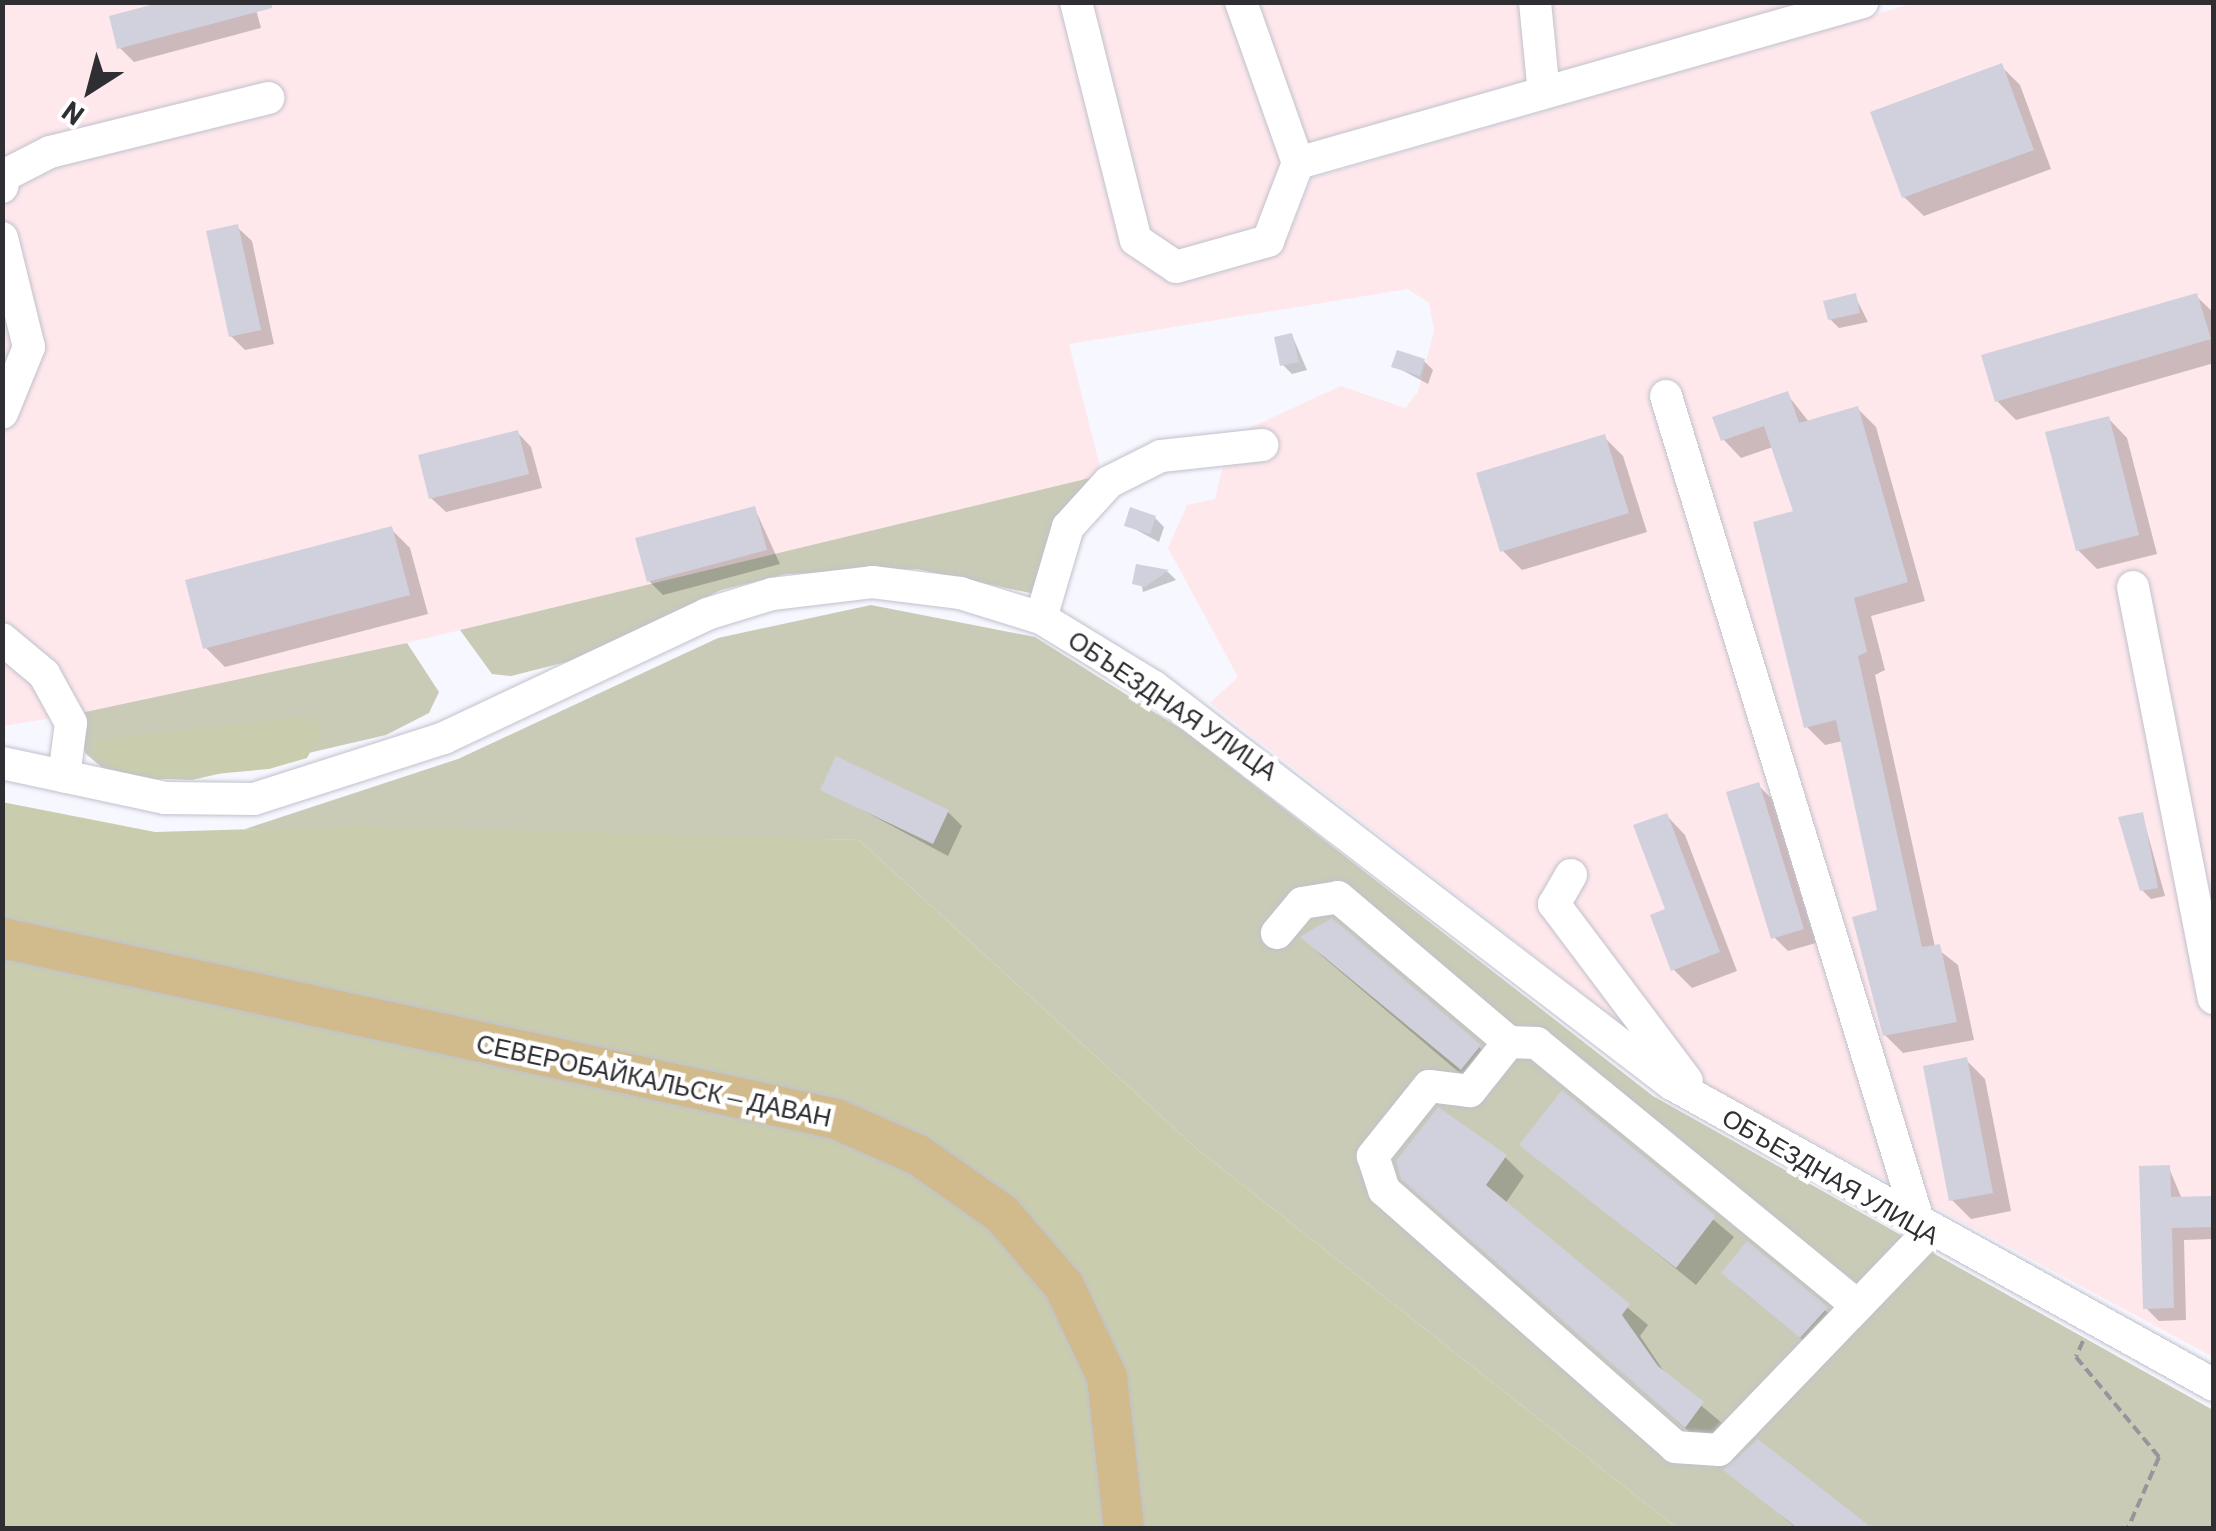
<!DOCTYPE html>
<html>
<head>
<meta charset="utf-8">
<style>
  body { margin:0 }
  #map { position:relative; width:2216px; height:1531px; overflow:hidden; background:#f7f7ff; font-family:Barlow,sans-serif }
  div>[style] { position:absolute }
  .industrial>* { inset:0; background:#fee8ec }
  .green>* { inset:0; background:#c9cbb7 }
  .forest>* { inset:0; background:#cacdad }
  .shadow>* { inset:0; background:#0003 }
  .building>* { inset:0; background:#d1d1dd }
  .path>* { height:4px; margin-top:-2px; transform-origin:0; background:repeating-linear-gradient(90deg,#95959b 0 10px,transparent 0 15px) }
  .roads { filter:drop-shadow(0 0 2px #c1c1cd) drop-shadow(0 0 2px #c1c1cd) }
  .minor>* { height:32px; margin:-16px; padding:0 16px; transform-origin:16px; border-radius:16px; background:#fff }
  .major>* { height:40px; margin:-20px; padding:0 20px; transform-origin:20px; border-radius:20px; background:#d1ba8c }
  span { translate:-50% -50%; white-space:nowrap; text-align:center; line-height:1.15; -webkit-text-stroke:9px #fff; paint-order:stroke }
  .street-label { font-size:25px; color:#2f2f33 }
  .frame { position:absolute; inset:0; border:5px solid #2f2f33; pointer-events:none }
  .north { position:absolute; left:40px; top:40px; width:100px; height:100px; -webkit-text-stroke:8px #fff; paint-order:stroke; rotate:216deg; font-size:28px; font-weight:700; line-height:40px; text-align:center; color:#2f2f33 }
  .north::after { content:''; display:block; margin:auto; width:35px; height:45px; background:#2f2f33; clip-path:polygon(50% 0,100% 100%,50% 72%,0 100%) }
</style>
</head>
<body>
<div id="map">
  <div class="industrial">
    <div style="clip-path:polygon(3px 3px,1805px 3px,1279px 152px,1284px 243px,1312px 178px,1914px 3px,2213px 3px,2213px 1357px,1683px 1072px,1210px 703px,1238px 677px,1168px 548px,1187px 505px,1215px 499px,1230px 437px,1341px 386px,1405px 408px,1418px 392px,1434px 331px,1429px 303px,1408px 289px,1069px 344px,1102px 475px,183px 697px,3px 726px)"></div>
  </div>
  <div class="green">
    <div style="clip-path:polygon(1102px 475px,1035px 594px,917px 569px,786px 574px,721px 590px,578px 659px,511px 676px,492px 674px,460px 630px)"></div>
    <div style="clip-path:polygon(871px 605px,1035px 637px,1184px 731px,1653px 1096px,2213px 1410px,2213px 1528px,1677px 1528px,1196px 1148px,859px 840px,245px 829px,458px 759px,718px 638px)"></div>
    <div style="clip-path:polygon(407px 643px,439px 692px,429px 713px,386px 735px,192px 780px,113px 777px,85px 753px,76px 714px)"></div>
  </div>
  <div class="forest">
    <div style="clip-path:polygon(309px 716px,323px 729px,307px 758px,269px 769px,138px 781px,93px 752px,96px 741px,120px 737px)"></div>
    <div style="clip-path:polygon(2px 802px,155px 832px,362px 826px,859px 840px,1196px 1148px,1677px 1528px,3px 1528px)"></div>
  </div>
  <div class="shadow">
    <div style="clip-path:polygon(254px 2px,261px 28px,134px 62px,120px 48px)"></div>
    <div style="clip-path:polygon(2001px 66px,2020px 85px,2051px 169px,1924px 216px,1904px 197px)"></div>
    <div style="clip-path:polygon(237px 227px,252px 241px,274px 344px,245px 350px,231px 336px)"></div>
    <div style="clip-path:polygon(1855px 296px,1868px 322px,1839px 328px,1830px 319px)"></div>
    <div style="clip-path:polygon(2196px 296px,2214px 313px,2214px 363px,2016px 420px,1997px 401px)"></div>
    <div style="clip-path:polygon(1292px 335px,1307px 370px,1292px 374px,1283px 365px)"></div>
    <div style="clip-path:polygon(1424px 361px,1433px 370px,1428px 384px,1394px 366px)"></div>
    <div style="clip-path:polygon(1787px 394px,1809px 422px,1858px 409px,1876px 427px,1925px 601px,1871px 616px,1885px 670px,1875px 675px,1935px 947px,1958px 965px,1974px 1040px,1903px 1053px,1885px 1035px,1880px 912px,1843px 741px,1825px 745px,1806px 726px,1796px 513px,1773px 447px,1741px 458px,1723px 439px)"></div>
    <div style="clip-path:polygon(2108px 418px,2127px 438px,2157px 554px,2097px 569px,2078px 550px)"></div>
    <div style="clip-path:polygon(517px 432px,531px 447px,542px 488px,446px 512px,431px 498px)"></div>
    <div style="clip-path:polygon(1604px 437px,1623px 456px,1647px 532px,1522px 570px,1503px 551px)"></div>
    <div style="clip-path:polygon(755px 509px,780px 564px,663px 595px,649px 581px)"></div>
    <div style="clip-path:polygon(1155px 518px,1164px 527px,1159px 542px,1127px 525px)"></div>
    <div style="clip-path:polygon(391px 529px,410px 548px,428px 614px,225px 667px,206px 648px)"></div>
    <div style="clip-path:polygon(1138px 566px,1168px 572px,1176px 580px,1143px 592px)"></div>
    <div style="clip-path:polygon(1758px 785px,1772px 799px,1816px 943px,1788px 951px,1774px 937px)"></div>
    <div style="clip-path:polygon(823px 789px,948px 812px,962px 826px,948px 856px)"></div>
    <div style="clip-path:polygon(2142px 814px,2165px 896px,2151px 899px,2142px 890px)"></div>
    <div style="clip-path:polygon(1666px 815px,1685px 835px,1737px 971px,1692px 988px,1673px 969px)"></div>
    <div style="clip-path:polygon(1331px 921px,1479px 1047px,1498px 1066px,1475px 1086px,1322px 956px,1303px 937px)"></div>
    <div style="clip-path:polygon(1966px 1060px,1985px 1079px,2011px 1211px,1971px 1219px,1952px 1200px)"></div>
    <div style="clip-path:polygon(1563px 1093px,1734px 1237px,1696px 1285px,1522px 1144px)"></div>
    <div style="clip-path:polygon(1505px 1157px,1524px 1176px,1505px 1204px,1648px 1325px,1640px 1336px,1669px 1379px,1722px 1423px,1704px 1445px,1424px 1197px)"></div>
    <div style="clip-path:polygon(2169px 1168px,2182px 1199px,2214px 1199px,2214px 1239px,2184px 1240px,2186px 1320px,2159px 1321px,2146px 1308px)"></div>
    <div style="clip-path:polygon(1748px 1245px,1840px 1323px,1815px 1350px,1738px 1287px)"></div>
    <div style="clip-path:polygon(1727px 1470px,1862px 1524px,1867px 1528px,1796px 1528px)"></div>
  </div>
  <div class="building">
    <div style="clip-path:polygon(162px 2px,272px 2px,272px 8px,117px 49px,109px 16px)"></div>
    <div style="clip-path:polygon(2002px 63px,2034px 150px,1902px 198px,1870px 112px)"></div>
    <div style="clip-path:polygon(238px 224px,261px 330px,229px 337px,206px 231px)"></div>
    <div style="clip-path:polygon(1856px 293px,1860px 313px,1828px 320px,1823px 301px)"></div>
    <div style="clip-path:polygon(2197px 293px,2211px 339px,1995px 402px,1981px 355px)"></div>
    <div style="clip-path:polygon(1292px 333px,1299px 362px,1280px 366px,1274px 337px)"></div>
    <div style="clip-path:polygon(1397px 350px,1425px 359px,1420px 376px,1391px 367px)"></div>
    <div style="clip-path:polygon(1788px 391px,1799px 423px,1858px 406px,1908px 582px,1854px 598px,1867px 652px,1858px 656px,1922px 947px,1940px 944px,1957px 1022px,1883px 1036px,1852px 917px,1877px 910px,1836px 720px,1804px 728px,1753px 522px,1793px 511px,1764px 426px,1721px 441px,1712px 417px)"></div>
    <div style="clip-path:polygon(2109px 416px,2139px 535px,2076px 551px,2045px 432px)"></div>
    <div style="clip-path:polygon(518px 430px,529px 474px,429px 499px,418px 455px)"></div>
    <div style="clip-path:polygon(1605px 434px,1629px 513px,1500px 552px,1476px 473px)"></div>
    <div style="clip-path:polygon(755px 506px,767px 550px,647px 582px,635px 538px)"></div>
    <div style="clip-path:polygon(1130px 507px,1156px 516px,1150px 534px,1124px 526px)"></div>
    <div style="clip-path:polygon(392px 526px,410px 595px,203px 649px,185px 580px)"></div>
    <div style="clip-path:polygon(1136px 564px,1169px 570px,1145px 587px,1132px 584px)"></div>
    <div style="clip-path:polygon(836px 756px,949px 810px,933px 844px,820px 790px)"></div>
    <div style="clip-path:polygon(1759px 782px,1804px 929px,1771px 939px,1726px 792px)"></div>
    <div style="clip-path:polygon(2143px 812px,2158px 888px,2140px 891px,2118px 817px)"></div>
    <div style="clip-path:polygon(1667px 813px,1720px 952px,1671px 971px,1650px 915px,1665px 909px,1633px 825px)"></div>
    <div style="clip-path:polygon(1332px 918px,1481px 1045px,1461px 1070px,1300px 937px)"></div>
    <div style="clip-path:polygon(1967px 1057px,1993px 1193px,1949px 1201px,1923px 1066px)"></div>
    <div style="clip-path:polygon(1562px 1090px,1716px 1216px,1676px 1268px,1519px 1145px)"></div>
    <div style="clip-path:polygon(1438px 1107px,1507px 1155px,1486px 1185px,1630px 1304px,1622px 1315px,1658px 1366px,1704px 1402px,1685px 1428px,1401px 1179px,1396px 1161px)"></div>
    <div style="clip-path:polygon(2170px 1165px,2171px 1197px,2214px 1196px,2214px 1227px,2172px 1228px,2174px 1308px,2143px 1309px,2139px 1166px)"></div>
    <div style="clip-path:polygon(1747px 1241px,1828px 1307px,1800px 1338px,1721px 1273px)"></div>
    <div style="clip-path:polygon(1758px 1439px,1872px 1528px,1797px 1528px,1723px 1470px)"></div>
  </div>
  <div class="path">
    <div style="left:2083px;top:1341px;width:17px;rotate:114deg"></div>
    <div style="left:2076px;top:1357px;width:130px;rotate:50.3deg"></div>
    <div style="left:2159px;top:1457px;width:77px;rotate:113.6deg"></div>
  </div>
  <div class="roads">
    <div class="minor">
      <div style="left:1076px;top:2px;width:245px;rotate:75.9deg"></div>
      <div style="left:1136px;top:240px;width:48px;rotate:34deg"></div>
      <div style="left:1176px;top:267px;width:96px;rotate:-15.8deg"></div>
      <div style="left:1268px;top:241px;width:84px;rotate:-69deg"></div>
      <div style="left:1298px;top:163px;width:171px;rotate:-109.5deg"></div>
      <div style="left:1535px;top:2px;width:91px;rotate:84.4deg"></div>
      <div style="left:1298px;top:163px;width:587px;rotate:-15.91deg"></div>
      <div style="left:2px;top:187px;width:12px;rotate:-76deg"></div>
      <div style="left:5px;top:175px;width:51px;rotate:-27.1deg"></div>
      <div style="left:50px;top:152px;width:225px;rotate:-13.9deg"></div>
      <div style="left:2px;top:238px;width:112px;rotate:76.1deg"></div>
      <div style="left:29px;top:347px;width:71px;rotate:112.2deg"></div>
      <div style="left:1666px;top:396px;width:869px;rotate:73deg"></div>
      <div style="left:2133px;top:587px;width:419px;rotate:78.9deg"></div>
      <div style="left:1041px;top:618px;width:95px;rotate:-73.5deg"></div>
      <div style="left:1068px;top:527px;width:61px;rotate:-47.7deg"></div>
      <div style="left:1109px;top:482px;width:58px;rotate:-26.6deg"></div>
      <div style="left:1161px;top:456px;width:102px;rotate:-6.2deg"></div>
      <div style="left:2px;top:639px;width:55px;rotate:39.8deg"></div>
      <div style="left:44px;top:674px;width:56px;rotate:61.1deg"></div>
      <div style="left:71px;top:723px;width:54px;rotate:97.4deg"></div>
      <div style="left:2px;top:763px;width:167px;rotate:12.1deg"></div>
      <div style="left:165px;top:798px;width:89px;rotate:0.6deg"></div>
      <div style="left:254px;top:799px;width:200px;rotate:-17.8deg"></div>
      <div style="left:444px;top:738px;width:291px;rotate:-25.2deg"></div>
      <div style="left:707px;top:614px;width:68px;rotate:-17.1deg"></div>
      <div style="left:772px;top:594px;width:101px;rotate:-6.8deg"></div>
      <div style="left:872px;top:582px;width:89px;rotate:7.1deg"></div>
      <div style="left:960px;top:593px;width:85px;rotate:17.2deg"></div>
      <div style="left:1041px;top:618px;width:132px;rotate:31.4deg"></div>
      <div style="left:1154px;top:687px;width:653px;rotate:37.47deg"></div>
      <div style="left:1672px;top:1084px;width:620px;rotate:29.05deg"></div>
      <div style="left:1571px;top:875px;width:34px;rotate:120deg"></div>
      <div style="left:1554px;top:904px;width:221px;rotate:53.1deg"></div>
      <div style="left:1277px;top:933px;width:39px;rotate:-50deg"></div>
      <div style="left:1302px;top:903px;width:36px;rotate:-9deg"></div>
      <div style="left:1338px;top:897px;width:224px;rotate:40.3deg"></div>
      <div style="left:1853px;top:1302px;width:409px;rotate:-140.7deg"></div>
      <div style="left:1537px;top:1043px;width:28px;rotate:-178deg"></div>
      <div style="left:1509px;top:1042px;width:63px;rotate:128.5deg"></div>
      <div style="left:1470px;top:1091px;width:41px;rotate:-173deg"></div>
      <div style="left:1429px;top:1086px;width:90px;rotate:128.7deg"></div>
      <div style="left:1373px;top:1156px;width:36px;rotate:72deg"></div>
      <div style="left:1384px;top:1190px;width:388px;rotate:41.4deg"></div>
      <div style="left:1675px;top:1447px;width:44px;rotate:3.9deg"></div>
      <div style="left:1719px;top:1450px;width:303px;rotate:-46.1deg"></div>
    </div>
    <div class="major">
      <div style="left:2px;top:938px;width:853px;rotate:12.24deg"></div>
      <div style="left:836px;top:1119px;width:90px;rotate:23.7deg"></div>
      <div style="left:918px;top:1155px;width:103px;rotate:35.1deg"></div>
      <div style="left:1002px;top:1214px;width:95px;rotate:49.3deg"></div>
      <div style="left:1064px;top:1286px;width:101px;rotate:64.7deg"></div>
      <div style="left:1107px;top:1377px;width:152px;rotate:83.6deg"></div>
    </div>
  </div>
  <div class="street-label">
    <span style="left:1173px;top:705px;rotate:34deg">ОБЪЕЗДНАЯ УЛИЦА</span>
    <span style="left:654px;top:1080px;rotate:12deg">СЕВЕРОБАЙКАЛЬСК — ДАВАН</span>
    <span style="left:1831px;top:1176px;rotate:30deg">ОБЪЕЗДНАЯ УЛИЦА</span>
  </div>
  <div class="frame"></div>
  <div class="north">N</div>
</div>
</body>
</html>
